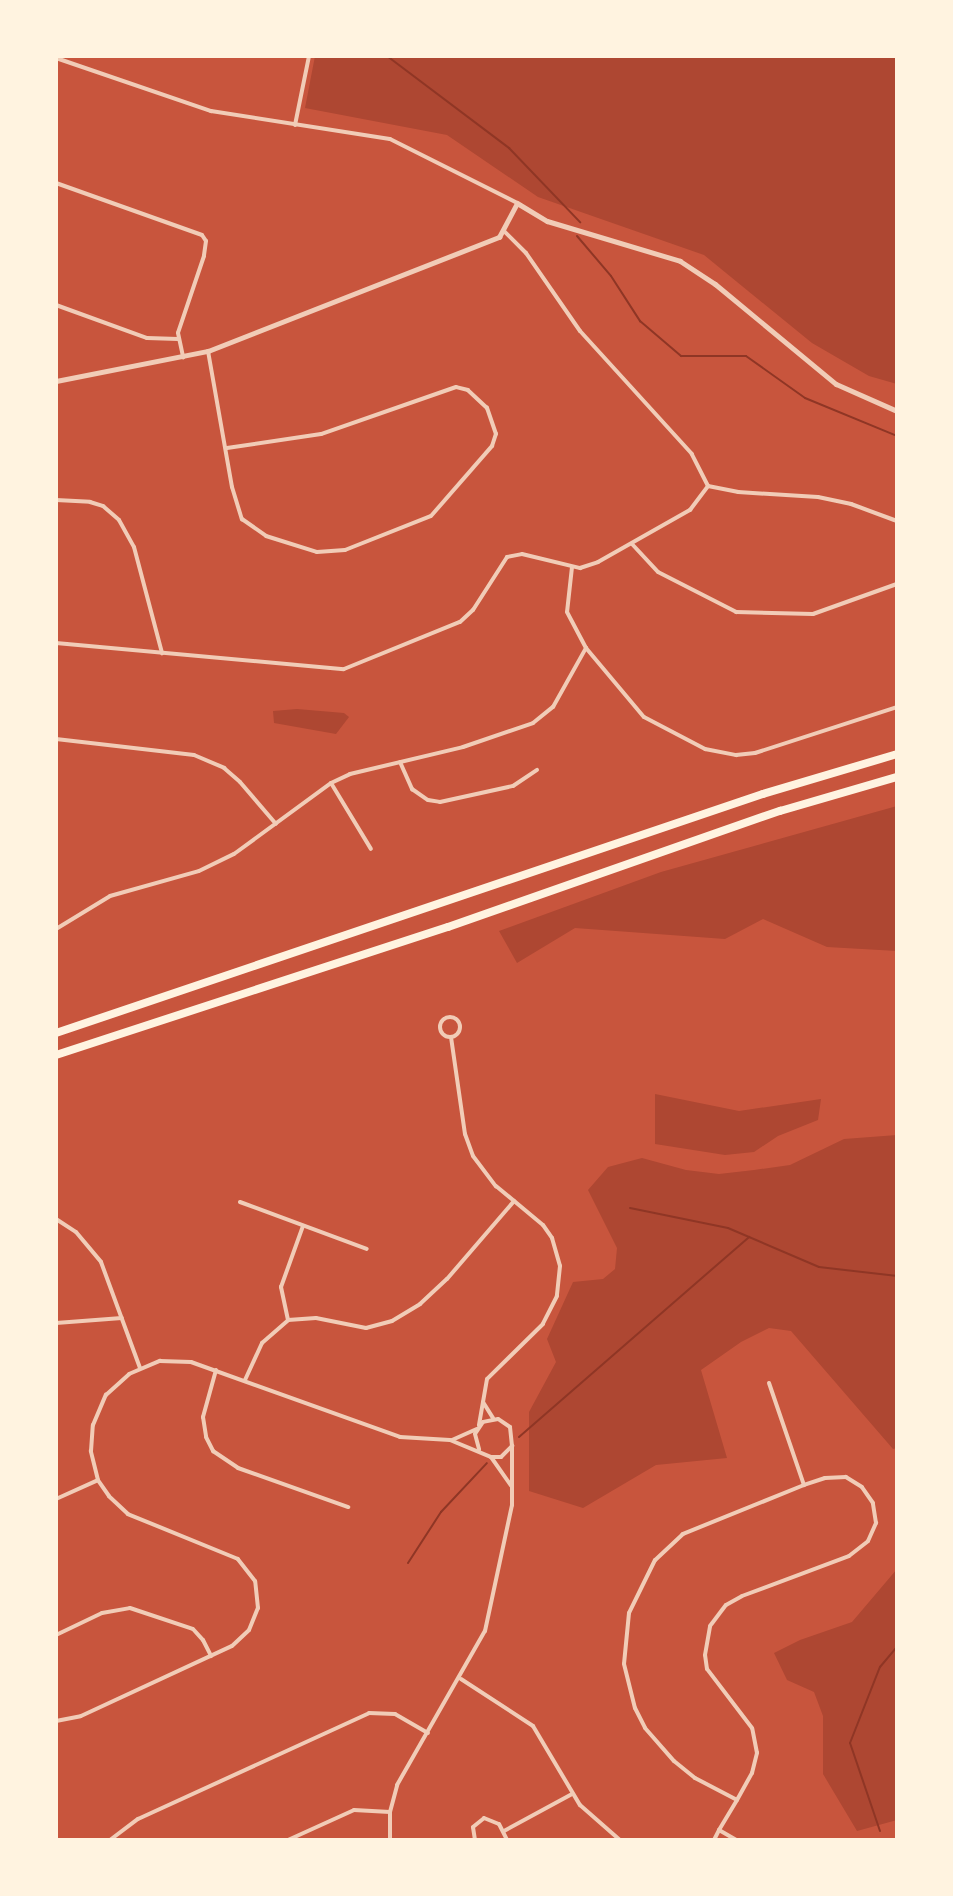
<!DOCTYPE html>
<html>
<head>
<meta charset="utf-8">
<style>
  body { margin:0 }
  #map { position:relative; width:953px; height:1896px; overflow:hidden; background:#c8553d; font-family:Karla,sans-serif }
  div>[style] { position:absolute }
  .green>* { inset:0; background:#ae4732 }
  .stream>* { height:2px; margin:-1px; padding:0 1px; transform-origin:1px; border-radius:1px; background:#8f3625 }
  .minor>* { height:4px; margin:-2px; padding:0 2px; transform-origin:2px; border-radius:2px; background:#f1ccb7 }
  .minor>.ring { margin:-2px; padding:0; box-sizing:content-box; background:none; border:4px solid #f1ccb7; border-radius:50% }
  .tertiary>* { height:5px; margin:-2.5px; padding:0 2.5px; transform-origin:2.5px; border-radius:2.5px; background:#f1ccb7 }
  .motorway>* { height:8px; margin:-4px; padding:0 4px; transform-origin:4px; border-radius:4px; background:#fff3e0 }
  span { translate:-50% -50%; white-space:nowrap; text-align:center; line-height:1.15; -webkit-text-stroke:8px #fff3e0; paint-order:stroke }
  .frame { position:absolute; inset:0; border:58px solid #fff3e0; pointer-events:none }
</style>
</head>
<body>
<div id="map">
  <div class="green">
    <div style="clip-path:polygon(315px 56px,897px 56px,897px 384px,869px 376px,812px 343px,704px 255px,538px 197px,447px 135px,305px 108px)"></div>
    <div style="clip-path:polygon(297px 709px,344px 713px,349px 717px,336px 734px,274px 723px,273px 711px)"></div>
    <div style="clip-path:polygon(897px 806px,897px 951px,827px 947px,763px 919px,725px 939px,575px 928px,517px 963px,499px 931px,661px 872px)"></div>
    <div style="clip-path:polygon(655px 1094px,739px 1111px,821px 1099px,818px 1120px,778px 1136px,754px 1152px,725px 1155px,655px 1144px)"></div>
    <div style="clip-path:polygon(897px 1135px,897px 1448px,893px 1449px,791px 1331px,769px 1328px,741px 1342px,701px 1370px,727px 1458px,656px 1465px,583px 1508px,529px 1491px,529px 1412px,556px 1362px,547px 1339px,573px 1282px,603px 1279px,615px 1269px,617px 1248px,588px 1190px,608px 1167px,642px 1158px,686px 1170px,719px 1174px,754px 1170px,790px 1165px,844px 1139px)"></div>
    <div style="clip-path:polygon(897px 1569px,897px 1820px,857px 1831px,823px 1774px,823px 1716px,814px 1692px,787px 1680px,774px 1653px,800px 1640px,852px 1622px)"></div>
  </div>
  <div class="stream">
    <div style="left:387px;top:56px;width:153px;rotate:37deg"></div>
    <div style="left:509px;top:148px;width:103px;rotate:46.2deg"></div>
    <div style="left:577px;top:236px;width:52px;rotate:49.6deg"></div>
    <div style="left:611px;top:276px;width:54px;rotate:57.2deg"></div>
    <div style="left:640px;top:321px;width:54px;rotate:40.5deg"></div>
    <div style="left:681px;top:356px;width:65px"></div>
    <div style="left:746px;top:356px;width:72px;rotate:35.4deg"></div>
    <div style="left:805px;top:398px;width:100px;rotate:22.4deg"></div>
    <div style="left:630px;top:1208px;width:100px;rotate:11.5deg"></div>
    <div style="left:728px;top:1228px;width:99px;rotate:23.2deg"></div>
    <div style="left:819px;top:1267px;width:79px;rotate:6.6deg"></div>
    <div style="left:519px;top:1437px;width:305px;rotate:-41deg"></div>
    <div style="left:408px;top:1563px;width:61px;rotate:-57.1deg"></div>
    <div style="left:441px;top:1512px;width:67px;rotate:-46.8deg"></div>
    <div style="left:880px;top:1831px;width:93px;rotate:-108.8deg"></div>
    <div style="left:850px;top:1743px;width:82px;rotate:-68.5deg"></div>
    <div style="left:880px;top:1667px;width:26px;rotate:-50deg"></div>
  </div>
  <div class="minor">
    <div style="left:56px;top:58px;width:164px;rotate:18.9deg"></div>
    <div style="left:211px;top:111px;width:181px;rotate:8.9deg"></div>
    <div style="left:390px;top:139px;width:142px;rotate:26.7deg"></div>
    <div style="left:295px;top:125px;width:70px;rotate:-78.5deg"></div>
    <div style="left:56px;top:183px;width:155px;rotate:19.6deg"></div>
    <div style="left:202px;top:235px;width:7px;rotate:56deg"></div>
    <div style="left:206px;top:241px;width:15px;rotate:98deg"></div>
    <div style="left:204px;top:256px;width:81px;rotate:108.7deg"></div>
    <div style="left:178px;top:333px;width:25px;rotate:78deg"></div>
    <div style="left:56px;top:305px;width:97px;rotate:19.9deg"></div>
    <div style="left:147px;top:338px;width:31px;rotate:2deg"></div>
    <div style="left:208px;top:351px;width:138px;rotate:80deg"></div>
    <div style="left:232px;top:487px;width:34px;rotate:73deg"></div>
    <div style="left:242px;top:519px;width:29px;rotate:35deg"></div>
    <div style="left:266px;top:536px;width:53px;rotate:17.4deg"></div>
    <div style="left:317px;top:552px;width:28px;rotate:-4deg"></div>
    <div style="left:345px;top:550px;width:92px;rotate:-21.6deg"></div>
    <div style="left:431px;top:516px;width:93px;rotate:-48.9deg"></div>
    <div style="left:492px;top:446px;width:13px;rotate:-72deg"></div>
    <div style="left:496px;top:434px;width:28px;rotate:-109deg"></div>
    <div style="left:487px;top:408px;width:26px;rotate:-137deg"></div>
    <div style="left:468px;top:390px;width:12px;rotate:-166deg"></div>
    <div style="left:456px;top:387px;width:143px;rotate:160.8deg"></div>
    <div style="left:321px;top:434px;width:95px;rotate:171.5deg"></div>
    <div style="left:708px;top:486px;width:31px;rotate:11deg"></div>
    <div style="left:738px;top:492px;width:80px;rotate:3.6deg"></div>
    <div style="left:818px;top:497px;width:34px;rotate:12deg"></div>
    <div style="left:851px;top:504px;width:49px;rotate:20.3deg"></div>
    <div style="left:56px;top:500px;width:34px;rotate:3deg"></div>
    <div style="left:90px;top:502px;width:14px;rotate:17deg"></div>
    <div style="left:103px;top:506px;width:21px;rotate:41deg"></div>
    <div style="left:119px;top:520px;width:31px;rotate:61deg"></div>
    <div style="left:134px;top:547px;width:110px;rotate:75.2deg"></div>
    <div style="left:632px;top:544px;width:38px;rotate:47deg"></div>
    <div style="left:658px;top:572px;width:88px;rotate:27.1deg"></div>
    <div style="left:736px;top:612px;width:77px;rotate:1.5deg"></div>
    <div style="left:813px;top:614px;width:89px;rotate:-19.7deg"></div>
    <div style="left:572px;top:567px;width:45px;rotate:96.3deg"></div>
    <div style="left:567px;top:612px;width:41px;rotate:62.2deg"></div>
    <div style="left:586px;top:648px;width:90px;rotate:50deg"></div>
    <div style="left:644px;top:717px;width:69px;rotate:27.7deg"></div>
    <div style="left:705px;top:749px;width:32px;rotate:11deg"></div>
    <div style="left:736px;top:755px;width:19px;rotate:-6deg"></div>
    <div style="left:755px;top:753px;width:149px;rotate:-17.9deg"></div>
    <div style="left:56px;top:643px;width:289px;rotate:5.2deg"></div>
    <div style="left:344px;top:669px;width:125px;rotate:-22.1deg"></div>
    <div style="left:460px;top:622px;width:18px;rotate:-43deg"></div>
    <div style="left:473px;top:610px;width:63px;rotate:-57.3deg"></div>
    <div style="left:507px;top:557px;width:15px;rotate:-11deg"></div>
    <div style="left:522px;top:554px;width:60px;rotate:13.6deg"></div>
    <div style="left:580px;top:568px;width:19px;rotate:-18deg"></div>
    <div style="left:598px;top:562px;width:106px;rotate:-29.5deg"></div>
    <div style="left:690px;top:510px;width:30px;rotate:-53deg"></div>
    <div style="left:708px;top:486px;width:36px;rotate:-117deg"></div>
    <div style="left:692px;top:454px;width:166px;rotate:-132.3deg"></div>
    <div style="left:580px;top:331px;width:95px;rotate:-124.7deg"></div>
    <div style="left:526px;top:253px;width:31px;rotate:-135deg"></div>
    <div style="left:56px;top:739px;width:139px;rotate:6.6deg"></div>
    <div style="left:194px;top:755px;width:33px;rotate:23deg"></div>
    <div style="left:224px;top:768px;width:21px;rotate:41deg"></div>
    <div style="left:240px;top:782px;width:55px;rotate:49.4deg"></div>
    <div style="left:400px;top:762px;width:30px;rotate:66deg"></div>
    <div style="left:412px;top:789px;width:19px;rotate:35deg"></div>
    <div style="left:428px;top:800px;width:12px;rotate:9deg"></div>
    <div style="left:440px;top:802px;width:75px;rotate:-12.4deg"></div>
    <div style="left:513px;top:786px;width:29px;rotate:-34deg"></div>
    <div style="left:331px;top:783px;width:77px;rotate:58.8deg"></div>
    <div style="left:56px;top:929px;width:63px;rotate:-31.4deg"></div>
    <div style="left:110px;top:896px;width:92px;rotate:-15.7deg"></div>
    <div style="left:199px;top:871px;width:39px;rotate:-26deg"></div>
    <div style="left:234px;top:854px;width:120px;rotate:-36.2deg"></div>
    <div style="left:331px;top:783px;width:21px;rotate:-25deg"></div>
    <div style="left:350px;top:774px;width:116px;rotate:-13.4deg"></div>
    <div style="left:463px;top:747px;width:74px;rotate:-18.9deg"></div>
    <div style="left:533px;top:723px;width:26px;rotate:-39deg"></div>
    <div style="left:553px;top:707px;width:68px;rotate:-60.8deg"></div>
    <div class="ring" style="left:440px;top:1017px;width:16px;height:16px"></div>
    <div style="left:451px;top:1037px;width:98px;rotate:81.8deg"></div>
    <div style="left:465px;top:1134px;width:23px;rotate:70deg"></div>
    <div style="left:473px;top:1156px;width:38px;rotate:53deg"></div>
    <div style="left:496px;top:1186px;width:61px;rotate:39.7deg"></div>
    <div style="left:543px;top:1225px;width:16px;rotate:55deg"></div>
    <div style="left:552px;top:1238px;width:29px;rotate:74deg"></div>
    <div style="left:560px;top:1266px;width:30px;rotate:96deg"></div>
    <div style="left:557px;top:1296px;width:31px;rotate:117deg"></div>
    <div style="left:543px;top:1324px;width:78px;rotate:135.5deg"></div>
    <div style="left:487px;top:1379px;width:47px;rotate:99.9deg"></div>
    <div style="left:240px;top:1202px;width:135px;rotate:20.3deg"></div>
    <div style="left:56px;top:1219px;width:24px;rotate:33deg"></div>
    <div style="left:76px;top:1232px;width:39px;rotate:50deg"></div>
    <div style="left:101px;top:1262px;width:113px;rotate:69.8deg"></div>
    <div style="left:288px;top:1320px;width:34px;rotate:-102deg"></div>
    <div style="left:281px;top:1287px;width:65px;rotate:-70.2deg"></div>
    <div style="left:56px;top:1323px;width:66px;rotate:-4.3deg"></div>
    <div style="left:216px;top:1370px;width:49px;rotate:105.5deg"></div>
    <div style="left:203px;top:1417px;width:20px;rotate:81deg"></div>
    <div style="left:206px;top:1437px;width:16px;rotate:63deg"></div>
    <div style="left:213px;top:1451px;width:30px;rotate:34deg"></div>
    <div style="left:238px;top:1468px;width:117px;rotate:19.5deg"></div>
    <div style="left:245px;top:1380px;width:41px;rotate:-65.3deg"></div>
    <div style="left:262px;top:1343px;width:35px;rotate:-41deg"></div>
    <div style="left:288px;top:1320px;width:28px;rotate:-4deg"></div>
    <div style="left:316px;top:1318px;width:51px;rotate:11.3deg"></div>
    <div style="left:366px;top:1328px;width:27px;rotate:-15deg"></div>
    <div style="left:392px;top:1321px;width:33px;rotate:-31deg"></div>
    <div style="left:420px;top:1304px;width:37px;rotate:-43deg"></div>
    <div style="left:447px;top:1279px;width:103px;rotate:-49.3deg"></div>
    <div style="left:769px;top:1383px;width:108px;rotate:71.1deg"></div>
    <div style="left:483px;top:1402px;width:19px;rotate:58deg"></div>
    <div style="left:452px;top:1440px;width:27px;rotate:-24deg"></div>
    <div style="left:491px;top:1457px;width:35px;rotate:55deg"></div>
    <div style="left:56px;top:1499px;width:46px;rotate:-24.3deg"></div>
    <div style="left:56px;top:1635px;width:51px;rotate:-25.6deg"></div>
    <div style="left:102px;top:1613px;width:28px;rotate:-10deg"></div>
    <div style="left:130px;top:1608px;width:66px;rotate:18.4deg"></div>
    <div style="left:193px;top:1629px;width:15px;rotate:48deg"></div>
    <div style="left:203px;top:1640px;width:18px;rotate:63deg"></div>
    <div style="left:461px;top:1679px;width:86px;rotate:33.1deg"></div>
    <div style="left:533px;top:1726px;width:92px;rotate:59.3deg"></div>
    <div style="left:580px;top:1805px;width:53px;rotate:41.2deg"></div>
    <div style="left:56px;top:1721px;width:25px;rotate:-11deg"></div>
    <div style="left:81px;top:1716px;width:166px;rotate:-24.9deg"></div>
    <div style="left:232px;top:1646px;width:23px;rotate:-43deg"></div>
    <div style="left:249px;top:1630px;width:24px;rotate:-68deg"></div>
    <div style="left:258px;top:1608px;width:27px;rotate:-96deg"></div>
    <div style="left:255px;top:1581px;width:28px;rotate:-128deg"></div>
    <div style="left:238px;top:1559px;width:119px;rotate:-157.8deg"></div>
    <div style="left:128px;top:1514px;width:26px;rotate:-137deg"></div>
    <div style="left:109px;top:1496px;width:19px;rotate:-125deg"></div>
    <div style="left:98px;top:1480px;width:30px;rotate:-104deg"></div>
    <div style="left:91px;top:1451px;width:26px;rotate:-86deg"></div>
    <div style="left:93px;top:1425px;width:33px;rotate:-67deg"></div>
    <div style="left:106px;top:1395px;width:31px;rotate:-42deg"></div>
    <div style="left:129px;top:1374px;width:34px;rotate:-23deg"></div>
    <div style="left:160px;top:1361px;width:31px;rotate:2deg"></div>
    <div style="left:191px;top:1362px;width:222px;rotate:19.7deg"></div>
    <div style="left:400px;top:1437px;width:50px;rotate:3.4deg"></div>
    <div style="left:450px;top:1440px;width:44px;rotate:22.5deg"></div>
    <div style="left:491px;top:1457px;width:10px"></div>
    <div style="left:501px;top:1457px;width:16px;rotate:-45deg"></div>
    <div style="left:512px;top:1446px;width:19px;rotate:-96deg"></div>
    <div style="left:510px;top:1427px;width:14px;rotate:-146deg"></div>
    <div style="left:498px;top:1419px;width:15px;rotate:169deg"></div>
    <div style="left:483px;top:1422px;width:14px;rotate:124deg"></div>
    <div style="left:475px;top:1434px;width:16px;rotate:75deg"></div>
    <div style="left:719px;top:1830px;width:20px;rotate:30deg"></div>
    <div style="left:504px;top:1831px;width:77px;rotate:-28.6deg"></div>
    <div style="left:110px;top:1840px;width:35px;rotate:-37deg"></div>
    <div style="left:138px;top:1819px;width:254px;rotate:-24.6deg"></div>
    <div style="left:369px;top:1713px;width:26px;rotate:2deg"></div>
    <div style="left:395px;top:1714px;width:38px;rotate:30deg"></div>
    <div style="left:288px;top:1840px;width:72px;rotate:-24.4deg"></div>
    <div style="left:354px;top:1810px;width:36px;rotate:3deg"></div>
    <div style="left:390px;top:1840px;width:28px;rotate:-90deg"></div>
    <div style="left:390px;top:1812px;width:28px;rotate:-75deg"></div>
    <div style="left:397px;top:1785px;width:177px;rotate:-60.3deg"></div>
    <div style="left:485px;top:1631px;width:129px;rotate:-77.9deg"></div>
    <div style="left:512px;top:1505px;width:59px;rotate:-90deg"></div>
    <div style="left:475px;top:1840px;width:13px;rotate:-99deg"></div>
    <div style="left:473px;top:1827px;width:14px;rotate:-39deg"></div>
    <div style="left:484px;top:1818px;width:16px;rotate:22deg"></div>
    <div style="left:499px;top:1824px;width:18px;rotate:63deg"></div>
    <div style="left:714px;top:1840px;width:11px;rotate:-63deg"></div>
    <div style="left:719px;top:1830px;width:35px;rotate:-59deg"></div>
    <div style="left:737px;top:1800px;width:31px;rotate:-61deg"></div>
    <div style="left:752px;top:1773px;width:21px;rotate:-76deg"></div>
    <div style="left:757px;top:1753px;width:25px;rotate:-101deg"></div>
    <div style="left:752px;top:1728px;width:74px;rotate:-127.3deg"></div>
    <div style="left:707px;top:1669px;width:14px;rotate:-98deg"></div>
    <div style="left:705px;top:1655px;width:29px;rotate:-80deg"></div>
    <div style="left:710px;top:1626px;width:26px;rotate:-53deg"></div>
    <div style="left:726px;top:1605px;width:18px;rotate:-29deg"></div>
    <div style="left:742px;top:1596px;width:114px;rotate:-20.5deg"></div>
    <div style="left:849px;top:1556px;width:24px;rotate:-38deg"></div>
    <div style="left:868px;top:1541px;width:20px;rotate:-66deg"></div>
    <div style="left:876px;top:1523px;width:20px;rotate:-99deg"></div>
    <div style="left:873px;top:1503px;width:19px;rotate:-125deg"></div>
    <div style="left:862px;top:1487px;width:19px;rotate:-148deg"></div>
    <div style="left:846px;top:1477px;width:21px;rotate:177deg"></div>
    <div style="left:825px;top:1478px;width:22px;rotate:162deg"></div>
    <div style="left:804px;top:1485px;width:131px;rotate:158deg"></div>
    <div style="left:683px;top:1534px;width:38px;rotate:137deg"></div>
    <div style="left:655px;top:1560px;width:59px;rotate:116.1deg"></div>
    <div style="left:629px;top:1613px;width:51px;rotate:95.6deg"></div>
    <div style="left:624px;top:1664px;width:45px;rotate:76deg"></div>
    <div style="left:635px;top:1708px;width:22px;rotate:63deg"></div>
    <div style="left:645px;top:1728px;width:44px;rotate:48.7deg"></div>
    <div style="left:674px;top:1761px;width:27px;rotate:39deg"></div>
    <div style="left:695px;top:1778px;width:47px;rotate:27.6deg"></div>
  </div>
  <div class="tertiary">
    <div style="left:56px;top:381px;width:155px;rotate:-11.2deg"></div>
    <div style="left:208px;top:351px;width:313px;rotate:-21.4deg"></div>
    <div style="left:499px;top:237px;width:38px;rotate:-62deg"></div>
    <div style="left:517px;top:203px;width:35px;rotate:31deg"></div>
    <div style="left:547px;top:221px;width:139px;rotate:16.7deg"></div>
    <div style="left:680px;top:261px;width:42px;rotate:33.3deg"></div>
    <div style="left:715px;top:284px;width:157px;rotate:39.6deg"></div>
    <div style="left:836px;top:384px;width:67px;rotate:23.9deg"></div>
  </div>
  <div class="motorway">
    <div style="left:56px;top:1033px;width:746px;rotate:-18.68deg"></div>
    <div style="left:763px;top:794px;width:140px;rotate:-16.6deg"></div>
    <div style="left:56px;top:1055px;width:412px;rotate:-18.1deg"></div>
    <div style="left:448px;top:927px;width:352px;rotate:-19.3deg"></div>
    <div style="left:780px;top:811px;width:122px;rotate:-16.2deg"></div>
  </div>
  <div class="frame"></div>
</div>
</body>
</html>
